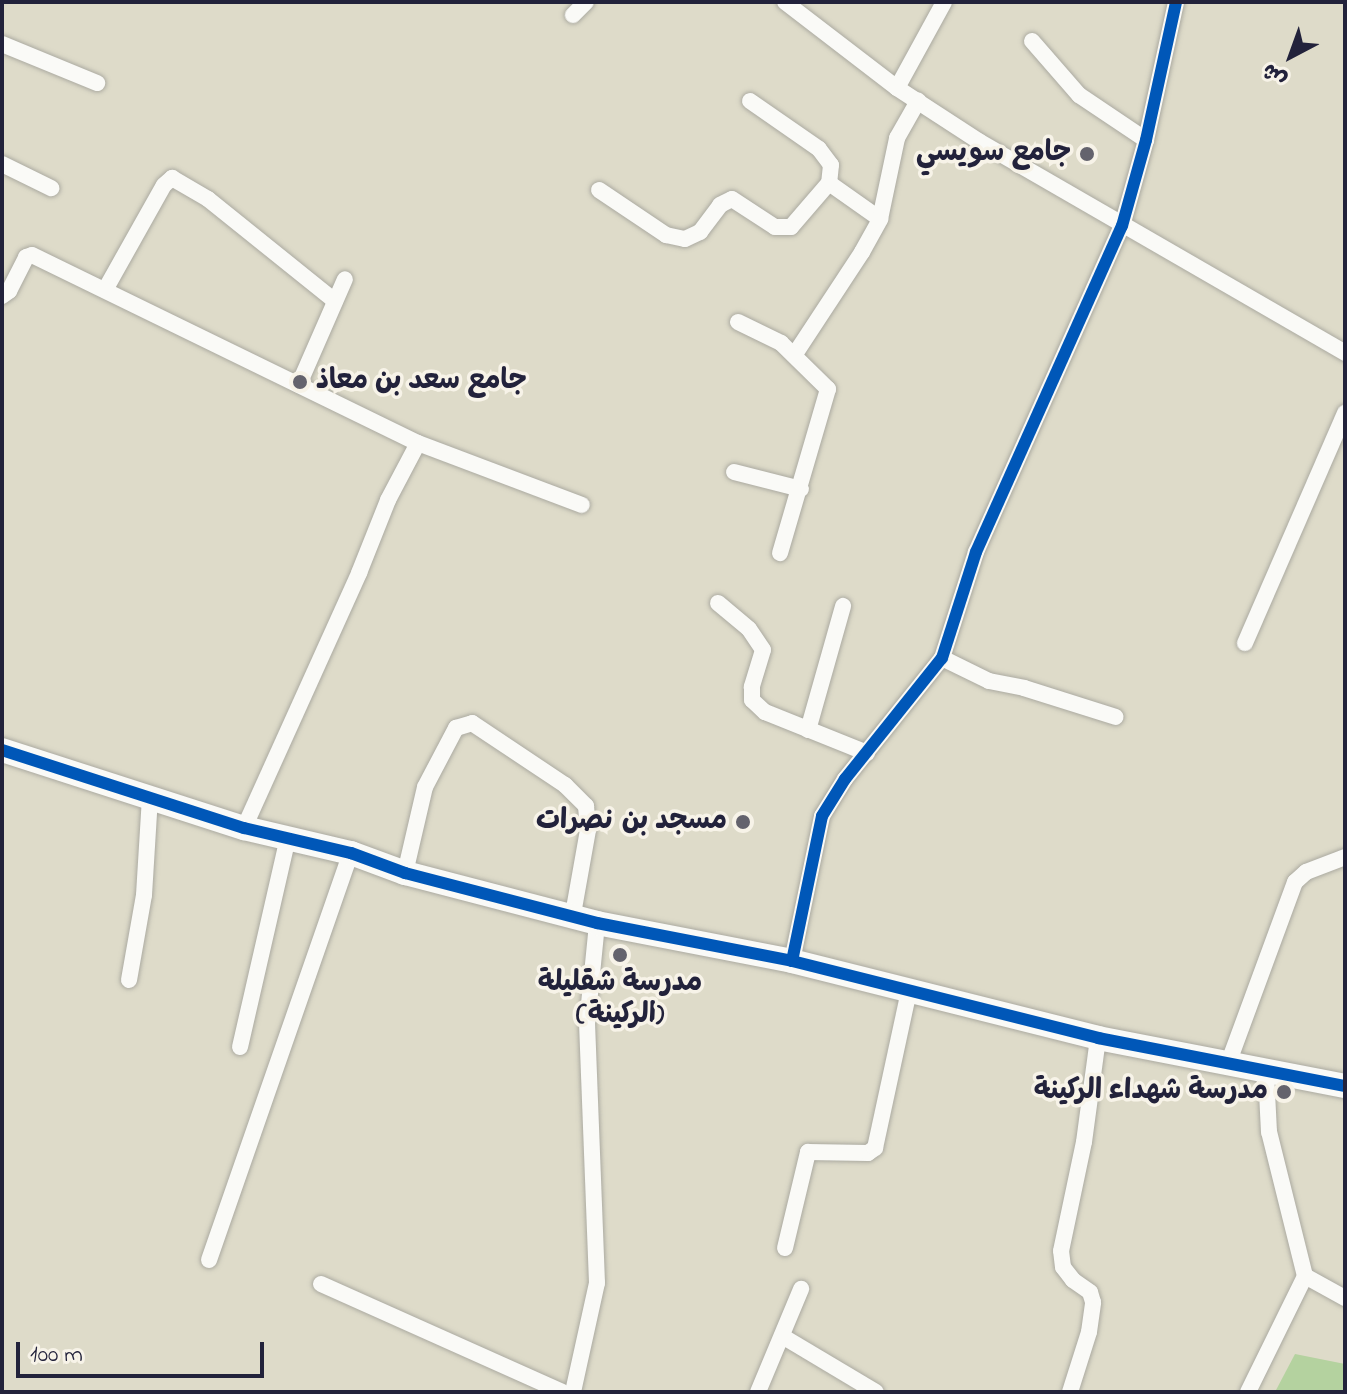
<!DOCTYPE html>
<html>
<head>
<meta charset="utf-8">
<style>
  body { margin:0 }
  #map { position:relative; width:1347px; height:1394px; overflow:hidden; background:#dedbc9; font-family:"Indie Flower","Playpen Sans Arabic",sans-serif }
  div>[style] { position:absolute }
  .green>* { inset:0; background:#b4d29f }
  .roads { filter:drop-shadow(0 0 2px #abaaa1) drop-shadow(0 0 2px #abaaa1) }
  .street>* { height:16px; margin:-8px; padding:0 8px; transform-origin:8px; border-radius:8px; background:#fafaf7 }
  .secondary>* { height:24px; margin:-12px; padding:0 12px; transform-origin:12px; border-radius:12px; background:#fafaf7 }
  .cycleway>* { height:12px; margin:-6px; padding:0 6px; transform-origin:6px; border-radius:6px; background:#0057b8 }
  .dots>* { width:22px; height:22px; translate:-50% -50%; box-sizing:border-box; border:4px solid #f7f3e8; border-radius:50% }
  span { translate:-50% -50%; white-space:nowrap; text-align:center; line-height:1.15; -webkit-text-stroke:7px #f7f3e8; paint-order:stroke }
  .poi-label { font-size:28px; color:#22223b; font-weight:700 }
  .right { translate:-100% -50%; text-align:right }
  .left { translate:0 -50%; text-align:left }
  .frame { position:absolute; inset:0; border:4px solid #22223b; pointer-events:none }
  .north { position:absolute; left:1251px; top:16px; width:80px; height:80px; -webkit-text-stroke:6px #f7f3e8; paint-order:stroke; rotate:221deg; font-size:22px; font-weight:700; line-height:32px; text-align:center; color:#22223b }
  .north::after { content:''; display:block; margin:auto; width:28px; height:36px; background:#22223b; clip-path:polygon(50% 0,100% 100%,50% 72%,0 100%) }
  .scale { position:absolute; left:16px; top:1342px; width:248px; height:36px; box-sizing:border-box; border:4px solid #22223b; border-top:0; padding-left:10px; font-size:24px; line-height:28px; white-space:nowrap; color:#22223b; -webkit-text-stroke:6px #f7f3e8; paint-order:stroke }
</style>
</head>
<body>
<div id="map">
  <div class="green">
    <div style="clip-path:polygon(1295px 1354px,1345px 1364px,1345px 1392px,1275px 1392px)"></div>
  </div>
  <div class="roads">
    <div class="street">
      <div style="left:785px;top:2px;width:141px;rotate:37.5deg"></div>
      <div style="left:897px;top:88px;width:99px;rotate:33deg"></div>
      <div style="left:980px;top:142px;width:422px;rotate:30deg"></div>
      <div style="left:573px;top:15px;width:18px;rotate:-45deg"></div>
      <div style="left:1032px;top:41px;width:72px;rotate:49deg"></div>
      <div style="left:1079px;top:95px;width:81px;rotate:33.9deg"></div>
      <div style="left:2px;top:44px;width:103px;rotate:22.3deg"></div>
      <div style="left:897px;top:88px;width:98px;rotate:-61.3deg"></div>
      <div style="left:750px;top:101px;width:84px;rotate:34.8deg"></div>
      <div style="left:819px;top:149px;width:20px;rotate:53deg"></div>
      <div style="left:831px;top:165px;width:18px;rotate:96deg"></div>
      <div style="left:829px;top:183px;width:62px;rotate:35.2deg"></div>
      <div style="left:2px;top:164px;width:55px;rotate:26.1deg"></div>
      <div style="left:599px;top:190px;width:81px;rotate:33.9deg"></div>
      <div style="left:666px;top:235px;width:19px;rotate:12deg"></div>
      <div style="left:685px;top:239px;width:17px;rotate:-25deg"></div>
      <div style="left:700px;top:232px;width:34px;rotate:-53deg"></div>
      <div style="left:720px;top:205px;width:13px;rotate:-27deg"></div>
      <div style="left:732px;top:199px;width:51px;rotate:33.1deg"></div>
      <div style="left:775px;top:227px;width:16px"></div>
      <div style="left:791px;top:227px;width:58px;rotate:-49.2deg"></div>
      <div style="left:105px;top:290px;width:120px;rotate:-60.7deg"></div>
      <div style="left:164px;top:185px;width:11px;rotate:-41deg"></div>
      <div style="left:172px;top:178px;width:42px;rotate:30.3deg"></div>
      <div style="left:208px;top:199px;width:163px;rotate:38.8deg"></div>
      <div style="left:2px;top:296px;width:9px;rotate:-36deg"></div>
      <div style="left:9px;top:291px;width:38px;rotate:-63deg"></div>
      <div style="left:26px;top:257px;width:6px;rotate:-18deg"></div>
      <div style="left:32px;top:255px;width:429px;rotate:26deg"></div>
      <div style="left:418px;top:443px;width:175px;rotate:20.7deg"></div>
      <div style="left:738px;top:322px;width:48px;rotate:26deg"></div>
      <div style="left:781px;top:343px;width:66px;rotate:44.4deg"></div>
      <div style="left:828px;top:389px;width:171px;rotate:106.3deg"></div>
      <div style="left:795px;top:354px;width:122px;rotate:-56.7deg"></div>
      <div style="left:862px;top:252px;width:38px;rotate:-61deg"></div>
      <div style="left:880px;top:219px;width:83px;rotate:-78.1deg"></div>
      <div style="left:897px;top:138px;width:43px;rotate:-60.4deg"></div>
      <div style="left:300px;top:382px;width:112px;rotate:-66.4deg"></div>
      <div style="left:734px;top:472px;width:69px;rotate:14.2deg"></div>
      <div style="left:718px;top:603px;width:40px;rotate:40deg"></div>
      <div style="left:749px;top:629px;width:25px;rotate:56deg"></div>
      <div style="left:763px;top:650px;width:39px;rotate:107deg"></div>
      <div style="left:752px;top:687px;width:13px;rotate:90deg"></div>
      <div style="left:752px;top:700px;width:18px;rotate:43deg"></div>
      <div style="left:765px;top:712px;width:110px;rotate:21.9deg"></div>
      <div style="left:1245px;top:643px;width:251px;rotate:-66.5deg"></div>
      <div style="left:942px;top:658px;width:52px;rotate:26.1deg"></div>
      <div style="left:989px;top:681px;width:36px;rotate:11deg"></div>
      <div style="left:1024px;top:688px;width:96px;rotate:17.5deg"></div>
      <div style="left:808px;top:730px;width:129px;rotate:-74.2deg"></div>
      <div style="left:244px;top:828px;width:280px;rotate:-65.7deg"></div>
      <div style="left:359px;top:573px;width:79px;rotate:-68.3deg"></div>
      <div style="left:388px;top:500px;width:64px;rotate:-62.2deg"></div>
      <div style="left:405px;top:873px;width:88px;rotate:-76.9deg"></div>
      <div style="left:425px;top:787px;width:67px;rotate:-62.3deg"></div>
      <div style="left:456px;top:728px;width:17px;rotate:-17deg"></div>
      <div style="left:472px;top:723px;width:112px;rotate:33.7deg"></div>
      <div style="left:565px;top:785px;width:30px;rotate:45deg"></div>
      <div style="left:586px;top:806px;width:24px;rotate:85deg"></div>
      <div style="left:588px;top:830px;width:85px;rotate:100.1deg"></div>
      <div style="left:792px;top:961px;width:148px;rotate:-78.3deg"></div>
      <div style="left:822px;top:816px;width:44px;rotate:-58.1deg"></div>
      <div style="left:845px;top:779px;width:155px;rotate:-51.3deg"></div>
      <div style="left:942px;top:658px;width:111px;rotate:-72.2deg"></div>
      <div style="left:976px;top:552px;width:357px;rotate:-65.9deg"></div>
      <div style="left:1122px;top:226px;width:89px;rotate:-74.4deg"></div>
      <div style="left:1146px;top:140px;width:141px;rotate:-77.7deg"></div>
      <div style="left:129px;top:980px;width:86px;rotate:-80deg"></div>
      <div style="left:144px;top:895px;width:98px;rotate:-86.5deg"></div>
      <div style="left:240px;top:1047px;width:214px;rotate:-77.1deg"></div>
      <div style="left:1228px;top:1064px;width:194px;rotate:-69.8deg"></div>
      <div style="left:1295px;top:882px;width:15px;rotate:-42deg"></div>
      <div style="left:1306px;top:872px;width:42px;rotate:-21deg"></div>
      <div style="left:785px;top:1248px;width:99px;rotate:-76.5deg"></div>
      <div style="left:808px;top:1152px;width:60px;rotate:1deg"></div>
      <div style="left:868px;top:1153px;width:9px;rotate:-36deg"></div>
      <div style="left:875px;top:1148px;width:161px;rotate:-77.8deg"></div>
      <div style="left:209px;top:1260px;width:431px;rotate:-70.8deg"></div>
      <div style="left:1305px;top:1276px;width:46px;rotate:28.8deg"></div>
      <div style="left:321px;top:1284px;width:264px;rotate:24.1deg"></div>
      <div style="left:782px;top:1336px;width:109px;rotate:30.8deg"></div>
      <div style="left:573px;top:1392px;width:112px;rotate:-77.6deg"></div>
      <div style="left:597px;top:1283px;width:259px;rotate:-92.2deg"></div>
      <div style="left:587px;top:1024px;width:101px;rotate:-84.3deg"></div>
      <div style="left:758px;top:1392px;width:112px;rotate:-67.3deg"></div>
      <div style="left:1070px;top:1392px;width:63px;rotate:-72.4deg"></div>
      <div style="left:1089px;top:1332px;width:30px;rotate:-82deg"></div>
      <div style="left:1093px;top:1302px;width:10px;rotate:-107deg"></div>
      <div style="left:1090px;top:1292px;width:21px;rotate:-145deg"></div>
      <div style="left:1073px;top:1280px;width:16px;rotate:-128deg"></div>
      <div style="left:1063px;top:1267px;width:16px;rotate:-97deg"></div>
      <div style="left:1061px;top:1251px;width:111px;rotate:-78.1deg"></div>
      <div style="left:1084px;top:1142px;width:105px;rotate:-82.3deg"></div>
      <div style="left:1248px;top:1392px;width:129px;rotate:-63.8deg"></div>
      <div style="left:1305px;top:1276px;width:148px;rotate:-104deg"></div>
      <div style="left:1269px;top:1132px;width:60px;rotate:-92.9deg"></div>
    </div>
    <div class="secondary">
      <div style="left:2px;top:750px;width:254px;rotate:17.9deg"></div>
      <div style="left:244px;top:828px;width:110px;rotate:13.2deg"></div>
      <div style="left:351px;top:853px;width:58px;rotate:20.3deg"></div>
      <div style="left:405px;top:873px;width:198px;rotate:14.6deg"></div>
      <div style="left:597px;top:923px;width:199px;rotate:11deg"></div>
      <div style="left:792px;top:961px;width:316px;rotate:14.1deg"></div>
      <div style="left:1098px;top:1038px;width:252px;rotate:11deg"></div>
    </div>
  </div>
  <div class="cycleway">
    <div style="left:2px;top:750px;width:254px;rotate:17.9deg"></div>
    <div style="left:244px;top:828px;width:110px;rotate:13.2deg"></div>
    <div style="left:351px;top:853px;width:58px;rotate:20.3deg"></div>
    <div style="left:405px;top:873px;width:198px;rotate:14.6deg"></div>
    <div style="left:597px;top:923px;width:199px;rotate:11deg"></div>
    <div style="left:792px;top:961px;width:316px;rotate:14.1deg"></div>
    <div style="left:1098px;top:1038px;width:252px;rotate:11deg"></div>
    <div style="left:792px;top:961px;width:148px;rotate:-78.3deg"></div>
    <div style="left:822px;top:816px;width:44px;rotate:-58.1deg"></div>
    <div style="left:845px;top:779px;width:155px;rotate:-51.3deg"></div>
    <div style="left:942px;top:658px;width:111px;rotate:-72.2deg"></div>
    <div style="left:976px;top:552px;width:357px;rotate:-65.9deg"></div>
    <div style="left:1122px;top:226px;width:89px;rotate:-74.4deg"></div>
    <div style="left:1146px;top:140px;width:141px;rotate:-77.7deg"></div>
  </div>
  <div class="dots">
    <div style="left:1087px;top:154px;background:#64636d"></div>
    <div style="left:300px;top:382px;background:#64636d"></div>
    <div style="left:743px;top:822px;background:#64636d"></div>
    <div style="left:620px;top:955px;background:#64636d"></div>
    <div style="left:1284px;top:1092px;background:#64636d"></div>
  </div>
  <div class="poi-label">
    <span class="right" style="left:1071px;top:154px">جامع سويسي</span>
    <span class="left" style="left:316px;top:382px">جامع سعد بن معاذ</span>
    <span class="right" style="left:727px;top:822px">مسجد بن نصرات</span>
    <span style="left:620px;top:1000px">مدرسة شقليلة<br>(الركينة)</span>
    <span class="right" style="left:1268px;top:1092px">مدرسة شهداء الركينة</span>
  </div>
  <div class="frame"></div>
  <div class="north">ش</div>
  <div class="scale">100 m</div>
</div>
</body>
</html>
